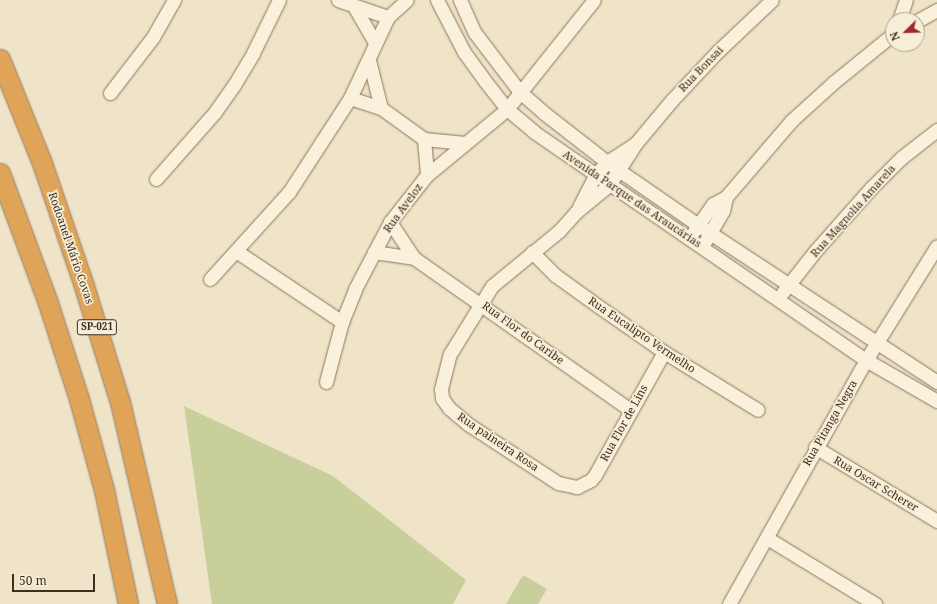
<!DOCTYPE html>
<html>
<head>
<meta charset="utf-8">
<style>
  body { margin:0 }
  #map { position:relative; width:937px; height:604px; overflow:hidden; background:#f0e4c8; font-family:"Noto Serif",serif }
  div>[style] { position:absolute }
  .green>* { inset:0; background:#c9cf9b }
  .roads { filter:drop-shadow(0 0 1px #8d765c) drop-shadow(0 0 1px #8d765c) }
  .minor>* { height:13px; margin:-6.5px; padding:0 6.5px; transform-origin:6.5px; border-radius:6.5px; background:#faf1dc }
  .highway>* { height:19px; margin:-9.5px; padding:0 9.5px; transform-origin:9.5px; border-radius:9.5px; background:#e0a458 }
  span { translate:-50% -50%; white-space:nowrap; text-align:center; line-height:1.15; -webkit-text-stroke:3.5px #f7eed8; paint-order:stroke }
  .shield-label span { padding:1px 3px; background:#f7eed8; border:1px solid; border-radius:3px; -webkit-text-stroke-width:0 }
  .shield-label { font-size:10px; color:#3d2e20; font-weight:700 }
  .street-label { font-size:11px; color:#3d2e20 }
  .north { position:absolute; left:885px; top:12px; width:40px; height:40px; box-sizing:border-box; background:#f7eed8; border:1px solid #ada18e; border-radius:50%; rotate:247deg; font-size:11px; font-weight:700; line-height:16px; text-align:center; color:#3d2e20 }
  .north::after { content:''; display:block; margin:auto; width:14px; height:18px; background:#9e2a2b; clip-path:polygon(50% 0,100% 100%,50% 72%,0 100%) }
  .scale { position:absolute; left:12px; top:574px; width:83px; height:18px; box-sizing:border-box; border:2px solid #3d2e20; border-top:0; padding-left:5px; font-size:12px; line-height:14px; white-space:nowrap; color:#3d2e20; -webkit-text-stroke:3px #f7eed8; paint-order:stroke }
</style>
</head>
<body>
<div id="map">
  <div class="green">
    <div style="clip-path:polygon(184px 406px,333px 476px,466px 580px,453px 604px,212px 604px)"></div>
    <div style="clip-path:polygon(523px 575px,547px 589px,538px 604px,506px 604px)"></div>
  </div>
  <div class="roads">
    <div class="minor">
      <div style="left:338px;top:0;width:53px;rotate:18.8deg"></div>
      <div style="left:437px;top:0;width:59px;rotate:62.6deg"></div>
      <div style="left:464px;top:52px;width:36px;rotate:54deg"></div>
      <div style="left:485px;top:81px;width:36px;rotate:52deg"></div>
      <div style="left:507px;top:109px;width:35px;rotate:40deg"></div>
      <div style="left:534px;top:132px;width:403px;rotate:34.5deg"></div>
      <div style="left:866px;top:360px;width:82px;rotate:30deg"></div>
      <div style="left:460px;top:0;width:36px;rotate:66deg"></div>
      <div style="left:475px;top:33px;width:74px;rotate:52.7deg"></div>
      <div style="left:520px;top:92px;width:32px;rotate:41deg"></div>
      <div style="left:544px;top:113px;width:80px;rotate:37.9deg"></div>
      <div style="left:607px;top:162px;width:111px;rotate:34.7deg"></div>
      <div style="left:698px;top:225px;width:286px;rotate:33.3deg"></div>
      <div style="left:355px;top:8px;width:39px;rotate:60deg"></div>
      <div style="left:899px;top:20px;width:21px;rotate:-71deg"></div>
      <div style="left:917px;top:21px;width:23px;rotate:-29deg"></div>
      <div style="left:369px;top:60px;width:49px;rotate:76deg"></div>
      <div style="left:110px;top:93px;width:71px;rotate:-52.5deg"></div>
      <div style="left:153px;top:37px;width:43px;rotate:-60.4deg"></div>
      <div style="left:350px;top:98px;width:33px;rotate:18deg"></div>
      <div style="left:381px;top:108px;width:53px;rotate:35.8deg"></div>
      <div style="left:424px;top:139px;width:41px;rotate:5.6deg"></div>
      <div style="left:424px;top:139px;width:36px;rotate:85deg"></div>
      <div style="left:156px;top:179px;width:89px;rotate:-48.6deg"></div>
      <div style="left:215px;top:112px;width:33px;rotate:-55deg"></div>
      <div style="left:234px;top:85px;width:37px;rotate:-59deg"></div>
      <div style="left:253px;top:53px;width:59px;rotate:-63.9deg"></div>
      <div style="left:579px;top:207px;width:36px;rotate:-63deg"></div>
      <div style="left:595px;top:175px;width:18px;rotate:-47deg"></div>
      <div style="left:607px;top:162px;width:31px;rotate:-33deg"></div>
      <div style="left:390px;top:222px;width:43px;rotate:56.3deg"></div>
      <div style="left:414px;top:258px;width:264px;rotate:35.1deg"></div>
      <div style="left:694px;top:231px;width:33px;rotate:-55deg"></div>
      <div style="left:713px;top:204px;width:15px;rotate:-28deg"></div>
      <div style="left:726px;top:197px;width:101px;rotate:-49.4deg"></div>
      <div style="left:792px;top:120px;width:57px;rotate:-42.1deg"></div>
      <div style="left:834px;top:82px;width:76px;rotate:-39.1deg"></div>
      <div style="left:706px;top:240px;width:34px;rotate:-60deg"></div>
      <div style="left:723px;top:211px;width:14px;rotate:-78deg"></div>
      <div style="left:236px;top:251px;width:128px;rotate:33.8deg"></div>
      <div style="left:374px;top:252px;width:40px;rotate:8.5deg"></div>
      <div style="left:532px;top:252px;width:33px;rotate:45deg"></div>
      <div style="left:555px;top:275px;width:53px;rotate:35.8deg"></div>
      <div style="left:598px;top:306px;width:80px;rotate:34.9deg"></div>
      <div style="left:664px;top:352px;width:110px;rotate:31.7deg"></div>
      <div style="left:210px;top:279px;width:118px;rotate:-47.8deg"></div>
      <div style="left:289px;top:192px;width:112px;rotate:-57deg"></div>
      <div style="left:350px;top:98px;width:89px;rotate:-64.9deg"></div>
      <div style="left:388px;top:17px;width:25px;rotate:-42deg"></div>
      <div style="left:783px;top:292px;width:53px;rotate:-51.8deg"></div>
      <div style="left:816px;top:250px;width:83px;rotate:-48.4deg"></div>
      <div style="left:871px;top:188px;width:42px;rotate:-45deg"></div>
      <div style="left:901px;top:158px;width:46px;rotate:-37.9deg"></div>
      <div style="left:664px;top:352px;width:141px;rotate:119.3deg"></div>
      <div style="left:595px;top:475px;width:6px;rotate:129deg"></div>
      <div style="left:591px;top:480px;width:16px;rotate:153deg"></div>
      <div style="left:577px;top:487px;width:19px;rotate:-168deg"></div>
      <div style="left:558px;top:483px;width:108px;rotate:-146.8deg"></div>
      <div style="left:468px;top:424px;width:25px;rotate:-140deg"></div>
      <div style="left:449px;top:408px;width:12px;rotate:-125deg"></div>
      <div style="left:442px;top:398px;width:9px;rotate:-96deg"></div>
      <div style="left:441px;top:389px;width:36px;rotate:-76deg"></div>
      <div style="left:450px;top:354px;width:80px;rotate:-58.3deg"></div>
      <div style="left:492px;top:286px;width:87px;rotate:-39.4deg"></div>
      <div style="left:559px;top:231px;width:25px;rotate:-48deg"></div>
      <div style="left:576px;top:212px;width:43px;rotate:-39.3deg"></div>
      <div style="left:609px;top:185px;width:50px;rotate:-57.3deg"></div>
      <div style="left:636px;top:143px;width:56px;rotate:-50.1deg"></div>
      <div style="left:672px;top:100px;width:67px;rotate:-46.8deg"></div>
      <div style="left:718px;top:51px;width:74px;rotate:-43.4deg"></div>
      <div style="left:326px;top:382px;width:62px;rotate:-75.1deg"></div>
      <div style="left:342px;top:322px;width:35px;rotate:-68deg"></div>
      <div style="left:355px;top:289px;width:76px;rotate:-62.4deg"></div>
      <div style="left:390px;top:222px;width:60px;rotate:-51.8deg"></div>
      <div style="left:427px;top:175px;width:104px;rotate:-39.5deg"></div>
      <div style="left:507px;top:109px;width:139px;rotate:-51.4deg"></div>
      <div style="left:815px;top:447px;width:143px;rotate:31.2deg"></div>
      <div style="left:767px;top:538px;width:127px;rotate:31.4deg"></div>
      <div style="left:729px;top:604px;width:280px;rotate:-60.7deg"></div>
      <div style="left:866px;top:360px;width:134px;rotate:-58.1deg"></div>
    </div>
    <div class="highway">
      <div style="left:0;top:59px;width:112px;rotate:68deg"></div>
      <div style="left:42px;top:163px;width:130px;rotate:71.1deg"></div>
      <div style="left:84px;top:286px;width:121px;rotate:72.8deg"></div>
      <div style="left:120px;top:402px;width:207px;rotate:76.9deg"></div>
      <div style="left:0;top:173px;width:139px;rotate:69.7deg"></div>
      <div style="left:48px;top:303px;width:101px;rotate:72.1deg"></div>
      <div style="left:79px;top:399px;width:94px;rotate:74.6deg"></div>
      <div style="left:104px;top:490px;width:116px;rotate:78.1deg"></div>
    </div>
  </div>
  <div class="shield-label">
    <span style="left:97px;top:327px">SP-021</span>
  </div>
  <div class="street-label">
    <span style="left:701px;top:69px;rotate:-46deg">Rua Bonsai</span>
    <span style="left:632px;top:199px;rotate:34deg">Avenida Parque das Araucárias</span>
    <span style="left:403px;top:208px;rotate:-54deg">Rua Aveloz</span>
    <span style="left:853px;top:211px;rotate:-48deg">Rua Magnolia Amarela</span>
    <span style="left:71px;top:248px;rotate:71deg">Rodoanel Mário Covas</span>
    <span style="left:523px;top:333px;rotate:36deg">Rua Flor do Caribe</span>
    <span style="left:642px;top:335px;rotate:34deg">Rua Eucalipto Vermelho</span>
    <span style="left:624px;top:423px;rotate:-61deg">Rua Flor de Lins</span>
    <span style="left:830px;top:423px;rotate:-60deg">Rua Pitanga Negra</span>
    <span style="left:498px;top:442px;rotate:34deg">Rua paineira Rosa</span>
    <span style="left:876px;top:484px;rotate:31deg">Rua Oscar Scherer</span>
  </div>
  <div class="north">N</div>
  <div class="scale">50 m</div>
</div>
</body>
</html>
